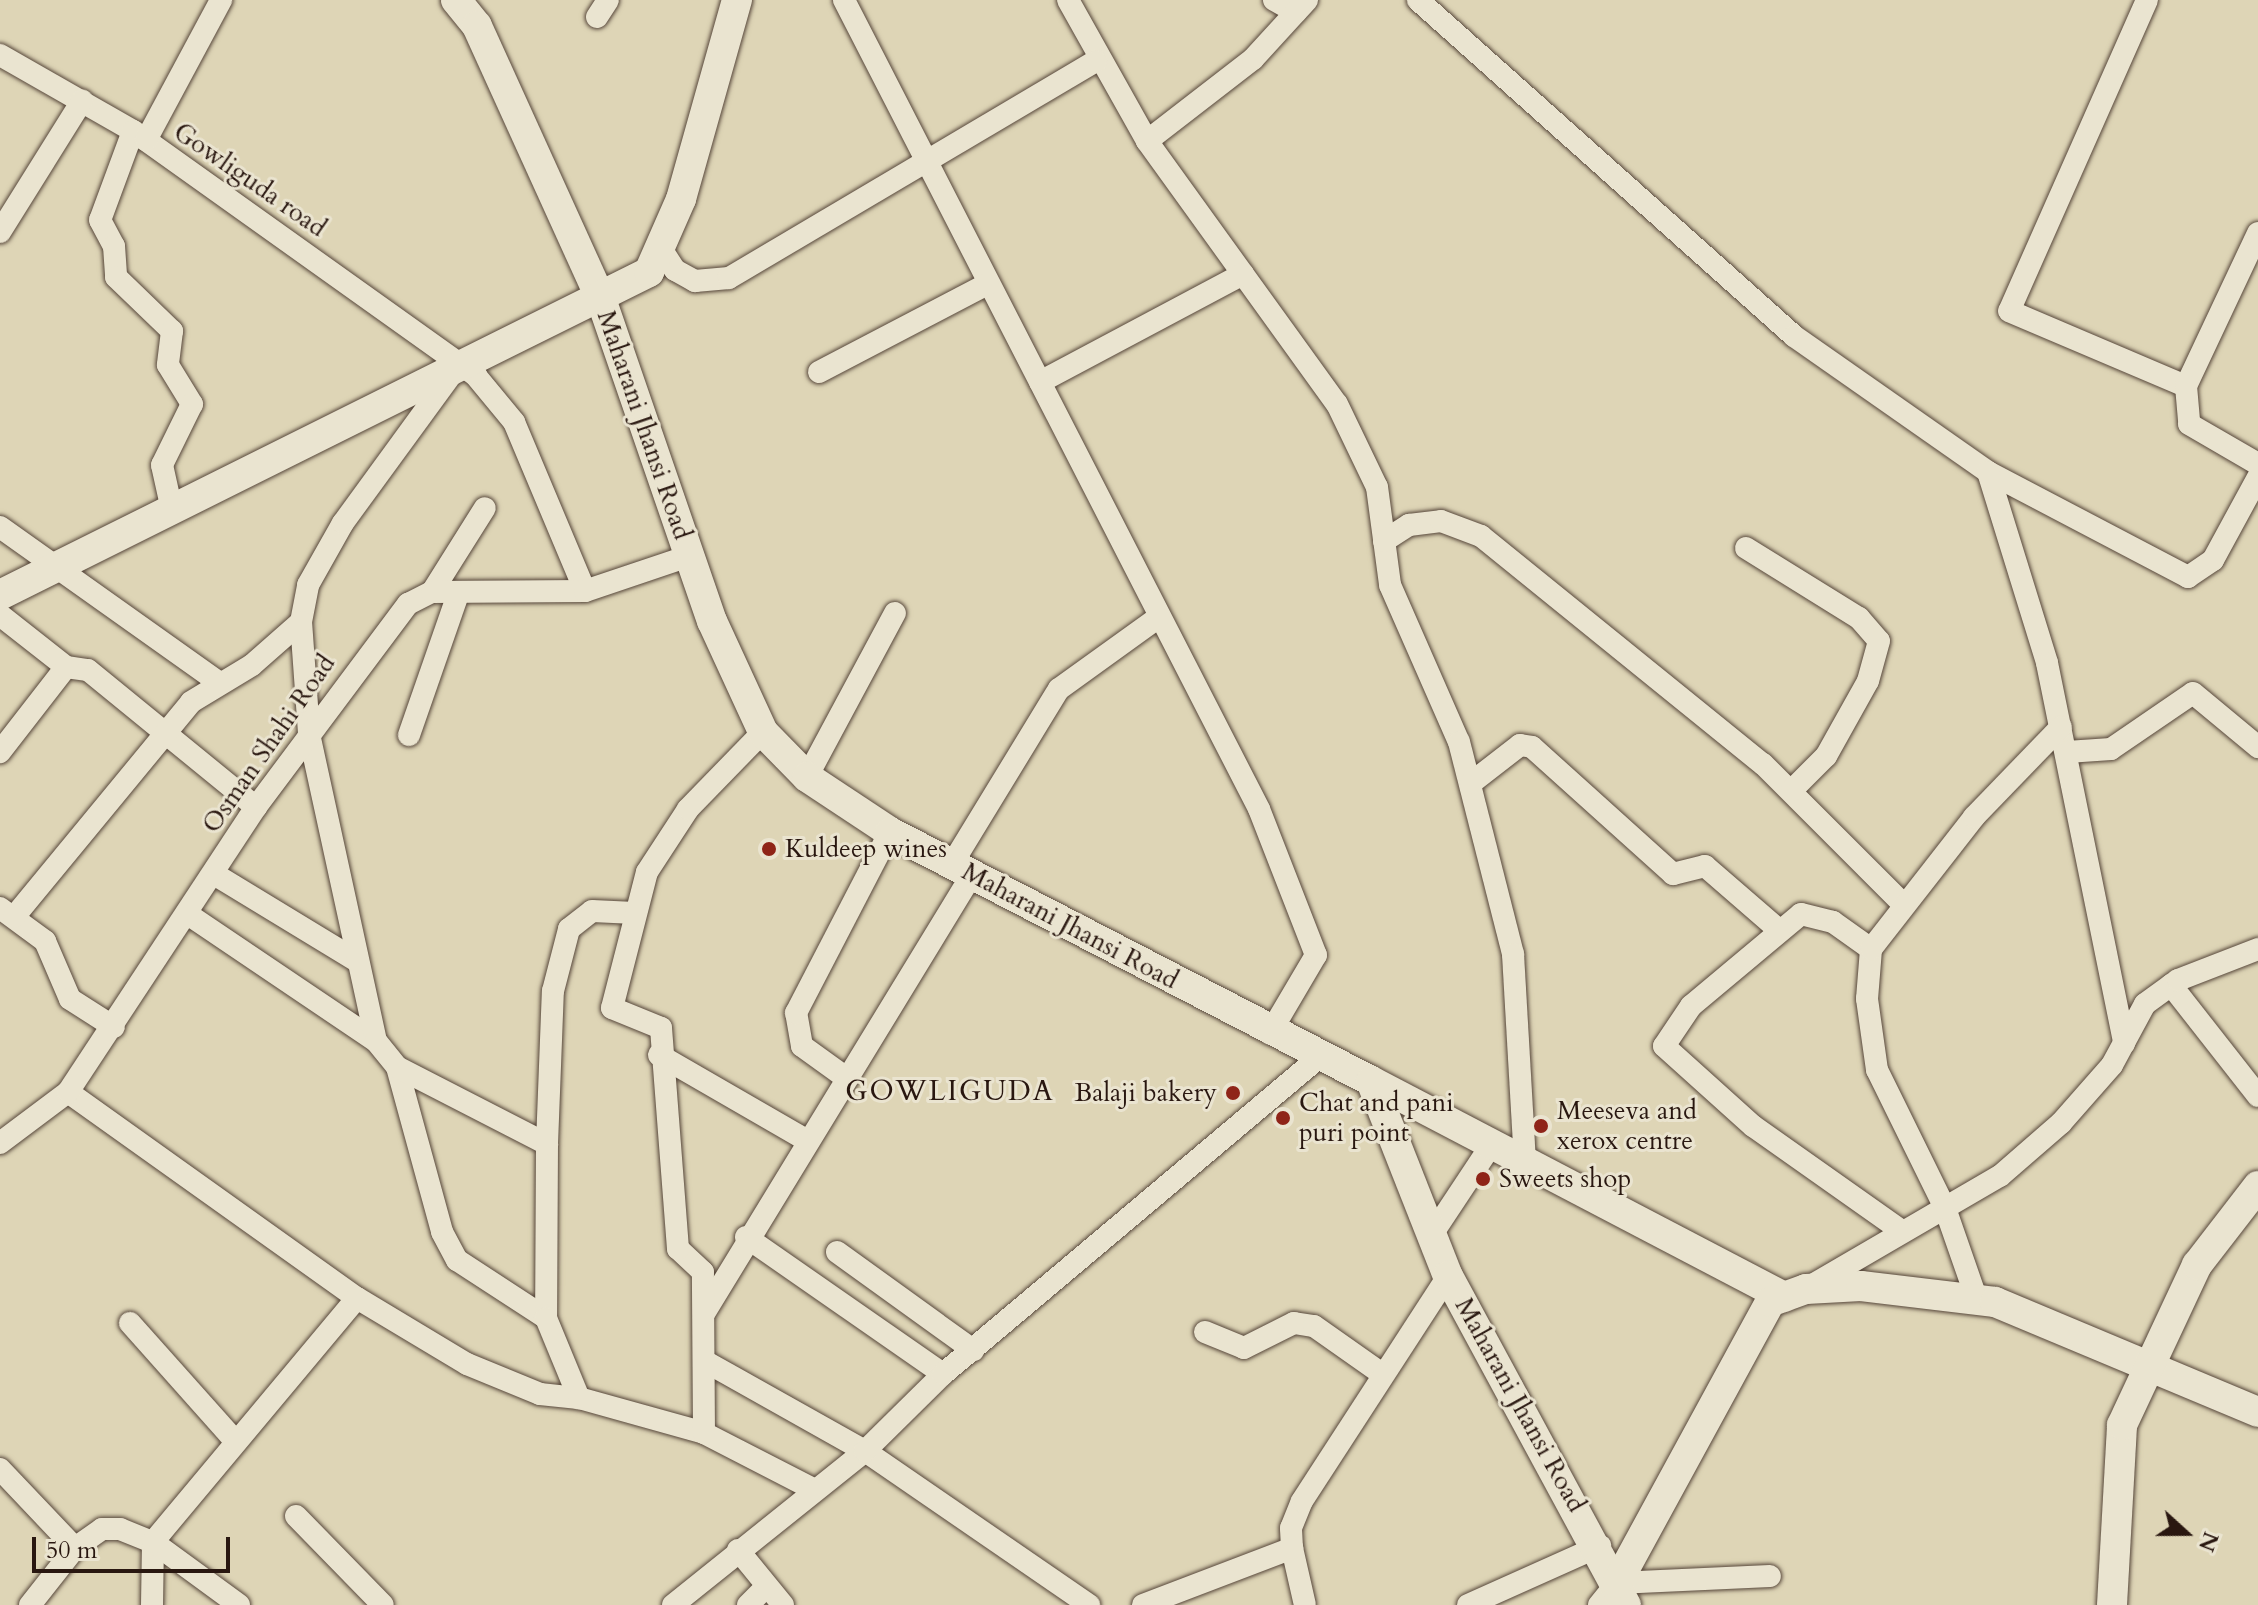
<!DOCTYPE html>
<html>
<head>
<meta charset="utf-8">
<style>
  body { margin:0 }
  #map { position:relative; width:2258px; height:1605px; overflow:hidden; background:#ded5b6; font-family:Cardo,serif }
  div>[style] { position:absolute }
  .roads { filter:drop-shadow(0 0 2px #56463a) drop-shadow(0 0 2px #56463a) }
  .street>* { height:22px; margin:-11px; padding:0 11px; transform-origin:11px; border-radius:11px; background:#eae4d0 }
  .secondary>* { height:30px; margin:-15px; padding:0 15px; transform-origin:15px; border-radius:15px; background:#eae4d0 }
  .dots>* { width:22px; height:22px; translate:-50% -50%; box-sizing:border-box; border:4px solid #eae4d0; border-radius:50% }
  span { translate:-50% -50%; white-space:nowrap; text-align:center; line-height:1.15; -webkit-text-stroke:6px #eae4d0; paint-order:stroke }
  .street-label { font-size:26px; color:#291710 }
  .poi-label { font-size:26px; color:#291710 }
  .left { translate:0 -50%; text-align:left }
  .right { translate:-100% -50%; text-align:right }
  .neighbourhood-label { font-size:28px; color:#291710; letter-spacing:2px }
  .north { position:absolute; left:2146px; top:1493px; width:80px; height:80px; -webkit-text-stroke:6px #eae4d0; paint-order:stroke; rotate:111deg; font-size:22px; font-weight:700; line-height:32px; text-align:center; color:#291710 }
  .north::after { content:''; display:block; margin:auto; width:28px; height:36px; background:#291710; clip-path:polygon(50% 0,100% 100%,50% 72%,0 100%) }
  .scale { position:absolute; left:32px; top:1537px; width:198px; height:36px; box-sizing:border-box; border:4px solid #291710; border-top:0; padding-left:10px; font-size:24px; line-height:28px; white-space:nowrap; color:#291710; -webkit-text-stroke:6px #eae4d0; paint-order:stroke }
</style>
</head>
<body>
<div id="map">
  <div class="roads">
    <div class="street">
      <div style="left:844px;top:0;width:909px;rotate:62.84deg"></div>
      <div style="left:1259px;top:809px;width:157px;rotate:68.7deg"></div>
      <div style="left:1316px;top:955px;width:91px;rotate:120.5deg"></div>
      <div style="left:1068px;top:0;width:162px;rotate:60.7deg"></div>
      <div style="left:1147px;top:141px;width:324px;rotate:54.2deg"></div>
      <div style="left:1337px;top:404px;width:92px;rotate:64.3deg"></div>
      <div style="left:1377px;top:487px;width:99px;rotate:82.4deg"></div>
      <div style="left:1390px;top:585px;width:171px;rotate:66.3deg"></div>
      <div style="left:1459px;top:742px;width:219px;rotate:75.7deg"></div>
      <div style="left:1513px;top:954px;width:207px;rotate:86.7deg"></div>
      <div style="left:1274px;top:0;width:25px;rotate:29deg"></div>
      <div style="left:1418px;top:0;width:504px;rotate:41.78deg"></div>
      <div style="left:1794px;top:336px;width:237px;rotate:35deg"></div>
      <div style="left:1988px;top:472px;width:226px;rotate:27.7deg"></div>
      <div style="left:2188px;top:577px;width:30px;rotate:-34deg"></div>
      <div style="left:2213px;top:560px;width:94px;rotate:-61.5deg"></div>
      <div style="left:2147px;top:0;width:340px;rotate:113.9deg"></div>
      <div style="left:2009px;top:311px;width:192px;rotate:23deg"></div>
      <div style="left:2186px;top:386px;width:169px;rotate:-64.8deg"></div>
      <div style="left:597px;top:17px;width:20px;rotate:-57deg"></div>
      <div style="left:0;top:55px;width:153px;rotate:29.7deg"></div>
      <div style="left:133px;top:131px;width:422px;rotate:35.5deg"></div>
      <div style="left:476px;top:376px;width:60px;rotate:50.4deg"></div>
      <div style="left:514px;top:422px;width:183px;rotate:67.2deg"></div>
      <div style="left:133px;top:131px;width:95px;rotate:110.3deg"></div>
      <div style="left:100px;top:220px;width:30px;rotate:62deg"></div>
      <div style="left:114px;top:246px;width:31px;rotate:86deg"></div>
      <div style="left:116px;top:277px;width:78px;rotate:44deg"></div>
      <div style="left:172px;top:331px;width:34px;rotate:97deg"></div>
      <div style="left:168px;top:365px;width:46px;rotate:58.4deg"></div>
      <div style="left:192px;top:404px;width:68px;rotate:116.2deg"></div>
      <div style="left:162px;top:465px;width:46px;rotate:77.5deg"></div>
      <div style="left:146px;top:140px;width:159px;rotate:-61.8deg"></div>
      <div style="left:1147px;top:141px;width:134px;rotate:-37.7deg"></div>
      <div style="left:1253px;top:59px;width:80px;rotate:-47.5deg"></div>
      <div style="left:0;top:232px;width:155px;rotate:-58deg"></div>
      <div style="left:662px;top:250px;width:24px;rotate:57deg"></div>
      <div style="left:675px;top:270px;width:23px;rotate:29deg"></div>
      <div style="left:695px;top:281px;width:34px;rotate:-5deg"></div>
      <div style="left:729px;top:278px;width:426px;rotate:-30.6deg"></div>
      <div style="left:819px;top:372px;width:190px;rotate:-27.6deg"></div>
      <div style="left:1040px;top:382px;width:230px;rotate:-28deg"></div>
      <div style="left:2186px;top:386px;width:38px;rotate:85deg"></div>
      <div style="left:2189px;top:424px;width:80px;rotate:30.1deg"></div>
      <div style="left:1988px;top:472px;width:200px;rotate:72.8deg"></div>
      <div style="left:2047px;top:663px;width:388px;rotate:78.5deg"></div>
      <div style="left:0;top:527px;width:266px;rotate:35.4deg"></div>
      <div style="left:1384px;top:541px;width:30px;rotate:-33deg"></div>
      <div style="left:1409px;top:525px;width:32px;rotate:-7deg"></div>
      <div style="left:1441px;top:521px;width:43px;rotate:20.6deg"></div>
      <div style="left:1481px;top:536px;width:363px;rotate:39deg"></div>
      <div style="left:1763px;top:764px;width:195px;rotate:45deg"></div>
      <div style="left:1746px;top:548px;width:133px;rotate:31.8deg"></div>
      <div style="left:1859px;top:618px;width:30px;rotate:49deg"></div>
      <div style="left:1879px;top:641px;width:41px;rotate:105.4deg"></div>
      <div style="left:1868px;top:681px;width:86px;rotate:119.2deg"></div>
      <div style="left:1826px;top:756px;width:48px;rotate:135deg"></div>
      <div style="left:432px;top:592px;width:99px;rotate:-57.8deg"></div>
      <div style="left:0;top:615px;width:84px;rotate:38.2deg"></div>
      <div style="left:66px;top:667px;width:108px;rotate:127.8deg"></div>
      <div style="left:66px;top:667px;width:22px;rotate:8deg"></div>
      <div style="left:88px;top:670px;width:217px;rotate:39.2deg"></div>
      <div style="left:409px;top:735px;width:149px;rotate:-70.8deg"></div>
      <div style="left:2067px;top:752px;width:44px;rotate:-3.9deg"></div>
      <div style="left:2111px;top:749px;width:99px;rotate:-34.3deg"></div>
      <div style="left:2193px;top:693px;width:85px;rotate:39.7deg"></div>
      <div style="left:807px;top:777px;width:186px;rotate:-61.8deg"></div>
      <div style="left:1471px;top:783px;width:62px;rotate:-37.8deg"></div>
      <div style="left:1520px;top:745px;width:12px;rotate:9deg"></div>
      <div style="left:1532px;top:747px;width:190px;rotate:42deg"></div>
      <div style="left:1673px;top:874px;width:33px;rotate:-14deg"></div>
      <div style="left:1705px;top:866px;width:98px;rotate:40.9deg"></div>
      <div style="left:952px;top:864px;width:205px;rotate:-58.6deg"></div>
      <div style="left:1059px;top:689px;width:123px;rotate:-35.8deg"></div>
      <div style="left:214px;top:874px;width:167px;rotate:31.3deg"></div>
      <div style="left:0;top:908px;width:56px;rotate:36.3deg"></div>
      <div style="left:45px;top:941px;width:63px;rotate:66.7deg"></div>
      <div style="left:70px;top:999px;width:52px;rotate:32.5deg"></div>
      <div style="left:189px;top:915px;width:225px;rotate:34deg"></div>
      <div style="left:376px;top:1041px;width:315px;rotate:-102.3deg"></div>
      <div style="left:309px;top:733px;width:111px;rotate:-94.1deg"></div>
      <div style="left:301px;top:622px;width:38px;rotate:-79deg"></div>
      <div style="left:308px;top:585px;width:71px;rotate:-60.6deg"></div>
      <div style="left:343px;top:523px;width:188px;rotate:-53.9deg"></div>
      <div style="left:14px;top:917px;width:278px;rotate:-50.5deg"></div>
      <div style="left:191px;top:702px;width:71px;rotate:-31.2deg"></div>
      <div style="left:252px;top:665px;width:65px;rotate:-41.3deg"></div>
      <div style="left:1871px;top:949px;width:47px;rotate:-144.6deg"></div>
      <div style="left:1833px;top:922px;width:33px;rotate:-166deg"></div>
      <div style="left:1801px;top:914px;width:143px;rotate:140.1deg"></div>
      <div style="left:1691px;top:1006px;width:48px;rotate:124deg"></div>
      <div style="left:1664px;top:1046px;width:120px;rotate:42deg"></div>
      <div style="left:1753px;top:1126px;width:182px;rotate:35.2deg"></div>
      <div style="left:2171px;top:985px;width:141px;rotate:51.9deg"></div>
      <div style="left:376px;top:1041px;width:33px;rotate:51deg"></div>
      <div style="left:397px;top:1067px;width:171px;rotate:74.7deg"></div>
      <div style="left:442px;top:1232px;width:32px;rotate:62deg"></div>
      <div style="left:457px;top:1260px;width:106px;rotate:33.1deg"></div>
      <div style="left:659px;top:1055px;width:170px;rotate:30deg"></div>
      <div style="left:397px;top:1067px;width:169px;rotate:27.2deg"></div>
      <div style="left:547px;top:1144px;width:174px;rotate:90.3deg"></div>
      <div style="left:546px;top:1318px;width:87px;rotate:67.6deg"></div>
      <div style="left:845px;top:1077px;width:53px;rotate:-144.2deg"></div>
      <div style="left:802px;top:1046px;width:34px;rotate:-100deg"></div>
      <div style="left:796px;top:1013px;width:204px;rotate:-62.6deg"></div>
      <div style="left:68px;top:1092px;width:355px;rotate:35.5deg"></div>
      <div style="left:357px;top:1298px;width:128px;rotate:31deg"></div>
      <div style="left:467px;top:1364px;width:79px;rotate:22.3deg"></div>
      <div style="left:540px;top:1394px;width:39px;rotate:6deg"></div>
      <div style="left:579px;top:1398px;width:130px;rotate:15.6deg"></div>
      <div style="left:704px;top:1433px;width:120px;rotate:27.2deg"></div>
      <div style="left:0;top:1143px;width:85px;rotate:-36.9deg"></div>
      <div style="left:68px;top:1092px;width:341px;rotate:-56.6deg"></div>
      <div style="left:256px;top:807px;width:254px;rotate:-53.2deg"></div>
      <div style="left:408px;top:604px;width:27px;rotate:-27deg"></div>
      <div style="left:432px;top:592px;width:153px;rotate:-0.4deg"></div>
      <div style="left:585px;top:591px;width:110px;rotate:-18.6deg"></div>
      <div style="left:547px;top:1144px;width:153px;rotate:-87.8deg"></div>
      <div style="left:553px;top:991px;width:64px;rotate:-75.5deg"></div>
      <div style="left:569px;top:929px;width:29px;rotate:-38deg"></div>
      <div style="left:592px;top:911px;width:43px;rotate:2.7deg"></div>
      <div style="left:1431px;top:1236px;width:110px;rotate:-56.5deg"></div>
      <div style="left:746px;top:1237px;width:240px;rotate:34.8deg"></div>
      <div style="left:837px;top:1252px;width:168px;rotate:35.8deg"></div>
      <div style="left:1809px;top:1287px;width:221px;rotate:-30.2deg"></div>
      <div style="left:2000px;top:1176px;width:81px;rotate:-41deg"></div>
      <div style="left:2061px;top:1123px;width:77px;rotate:-48.7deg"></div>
      <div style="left:2112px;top:1065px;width:69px;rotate:-61.6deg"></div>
      <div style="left:2145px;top:1004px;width:41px;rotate:-36deg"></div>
      <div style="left:2178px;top:980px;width:86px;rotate:-21.2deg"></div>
      <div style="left:1977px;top:1300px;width:97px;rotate:-109.2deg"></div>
      <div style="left:1945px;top:1208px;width:154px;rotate:-116.2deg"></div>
      <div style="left:1877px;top:1070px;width:72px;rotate:-98deg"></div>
      <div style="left:1867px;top:999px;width:50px;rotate:-85.4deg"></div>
      <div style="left:1871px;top:949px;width:167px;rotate:-52deg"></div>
      <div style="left:1974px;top:817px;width:125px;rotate:-46deg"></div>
      <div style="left:705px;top:1312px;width:514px;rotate:-58.6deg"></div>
      <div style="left:130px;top:1323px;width:158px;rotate:48.3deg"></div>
      <div style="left:1205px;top:1332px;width:42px;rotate:22.3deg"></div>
      <div style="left:1244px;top:1348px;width:56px;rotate:-26.6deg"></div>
      <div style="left:1294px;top:1323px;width:20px;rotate:9deg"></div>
      <div style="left:1314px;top:1326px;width:83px;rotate:35.2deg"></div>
      <div style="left:708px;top:1363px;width:180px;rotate:29.3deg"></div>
      <div style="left:865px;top:1451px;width:272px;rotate:34.5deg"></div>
      <div style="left:704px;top:1433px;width:161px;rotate:-90.4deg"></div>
      <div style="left:703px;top:1272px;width:34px;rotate:-137deg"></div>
      <div style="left:678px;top:1249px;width:222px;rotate:-94.4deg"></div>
      <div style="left:661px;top:1028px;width:53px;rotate:-157.8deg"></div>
      <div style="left:612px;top:1008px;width:140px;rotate:-75.6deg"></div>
      <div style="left:647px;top:872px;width:75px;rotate:-56.9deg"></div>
      <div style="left:688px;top:809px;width:107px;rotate:-45.8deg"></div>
      <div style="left:0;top:1469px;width:109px;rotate:46.5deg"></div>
      <div style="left:296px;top:1516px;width:124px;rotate:45.7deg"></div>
      <div style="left:1292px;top:1548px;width:58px;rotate:77.2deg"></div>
      <div style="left:738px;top:1550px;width:71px;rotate:50.7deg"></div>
      <div style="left:30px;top:1605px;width:73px;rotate:-51.7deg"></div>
      <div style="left:75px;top:1548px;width:33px;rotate:-35deg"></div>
      <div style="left:102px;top:1529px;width:18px"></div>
      <div style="left:120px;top:1529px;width:35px;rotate:22deg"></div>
      <div style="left:153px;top:1542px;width:63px;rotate:90.9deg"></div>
      <div style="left:239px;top:1605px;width:107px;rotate:-143.8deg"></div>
      <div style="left:153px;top:1542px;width:318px;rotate:-50.1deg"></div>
      <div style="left:673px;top:1605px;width:246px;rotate:-38.7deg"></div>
      <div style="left:865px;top:1451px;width:110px;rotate:-44.6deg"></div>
      <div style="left:943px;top:1374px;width:494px;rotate:-40.1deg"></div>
      <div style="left:748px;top:1605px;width:25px;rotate:-45deg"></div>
      <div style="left:1143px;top:1605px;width:160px;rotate:-20.9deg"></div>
      <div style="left:1292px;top:1548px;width:20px;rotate:-93deg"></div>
      <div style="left:1291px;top:1528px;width:29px;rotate:-68deg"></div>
      <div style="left:1302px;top:1501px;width:268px;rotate:-57deg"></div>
      <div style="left:1468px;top:1605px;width:145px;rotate:-24.1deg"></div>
      <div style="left:1599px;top:1605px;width:28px;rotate:-51deg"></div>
      <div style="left:1617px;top:1583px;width:153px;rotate:-2.6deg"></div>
    </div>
    <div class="secondary">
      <div style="left:456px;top:0;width:33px;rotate:51deg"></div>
      <div style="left:477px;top:26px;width:300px;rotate:65.6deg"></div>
      <div style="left:601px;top:299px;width:341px;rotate:71deg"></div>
      <div style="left:712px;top:621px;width:122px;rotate:65.3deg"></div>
      <div style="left:763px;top:732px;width:63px;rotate:45.6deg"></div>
      <div style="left:807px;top:777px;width:100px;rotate:33.5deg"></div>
      <div style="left:890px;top:832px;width:542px;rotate:27.37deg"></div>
      <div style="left:1371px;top:1081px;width:210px;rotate:68.5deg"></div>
      <div style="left:1448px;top:1276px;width:374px;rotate:61.6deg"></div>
      <div style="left:0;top:595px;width:725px;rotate:-26.46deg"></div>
      <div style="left:649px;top:272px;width:80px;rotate:-66.3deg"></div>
      <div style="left:681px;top:199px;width:207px;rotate:-74.3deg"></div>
      <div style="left:1371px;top:1081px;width:466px;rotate:27.6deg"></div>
      <div style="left:1617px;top:1583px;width:320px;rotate:-61.4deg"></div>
      <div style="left:1770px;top:1302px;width:38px;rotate:-20deg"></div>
      <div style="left:1806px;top:1289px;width:55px;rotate:-3.1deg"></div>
      <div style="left:1861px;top:1286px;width:135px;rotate:6.8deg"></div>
      <div style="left:1995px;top:1302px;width:285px;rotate:22.7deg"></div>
      <div style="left:2112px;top:1605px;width:180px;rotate:-86.8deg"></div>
      <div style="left:2122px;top:1425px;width:177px;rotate:-64.9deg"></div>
      <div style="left:2197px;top:1265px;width:100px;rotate:-52.3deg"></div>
    </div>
  </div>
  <div class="dots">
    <div style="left:769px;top:849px;background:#8f2418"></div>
    <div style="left:1233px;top:1093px;background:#8f2418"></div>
    <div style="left:1283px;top:1118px;background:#8f2418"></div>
    <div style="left:1541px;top:1126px;background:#8f2418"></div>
    <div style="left:1483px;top:1179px;background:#8f2418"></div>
  </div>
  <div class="street-label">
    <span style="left:250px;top:180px;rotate:35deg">Gowliguda road</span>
    <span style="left:644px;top:425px;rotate:71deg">Maharani Jhansi Road</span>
    <span style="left:269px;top:744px;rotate:-55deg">Osman Shahi Road</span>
    <span style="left:1070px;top:926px;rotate:28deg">Maharani Jhansi Road</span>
    <span style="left:1520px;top:1405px;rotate:61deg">Maharani Jhansi Road</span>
  </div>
  <div class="poi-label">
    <span class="left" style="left:785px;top:849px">Kuldeep wines</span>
    <span class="right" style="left:1217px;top:1093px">Balaji bakery</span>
    <span class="left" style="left:1299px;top:1118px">Chat and pani<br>puri point</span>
    <span class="left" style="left:1557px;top:1126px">Meeseva and<br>xerox centre</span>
    <span class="left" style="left:1499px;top:1179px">Sweets shop</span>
  </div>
  <div class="neighbourhood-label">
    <span style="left:950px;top:1091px">GOWLIGUDA</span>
  </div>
  <div class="north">N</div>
  <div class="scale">50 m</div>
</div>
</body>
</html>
